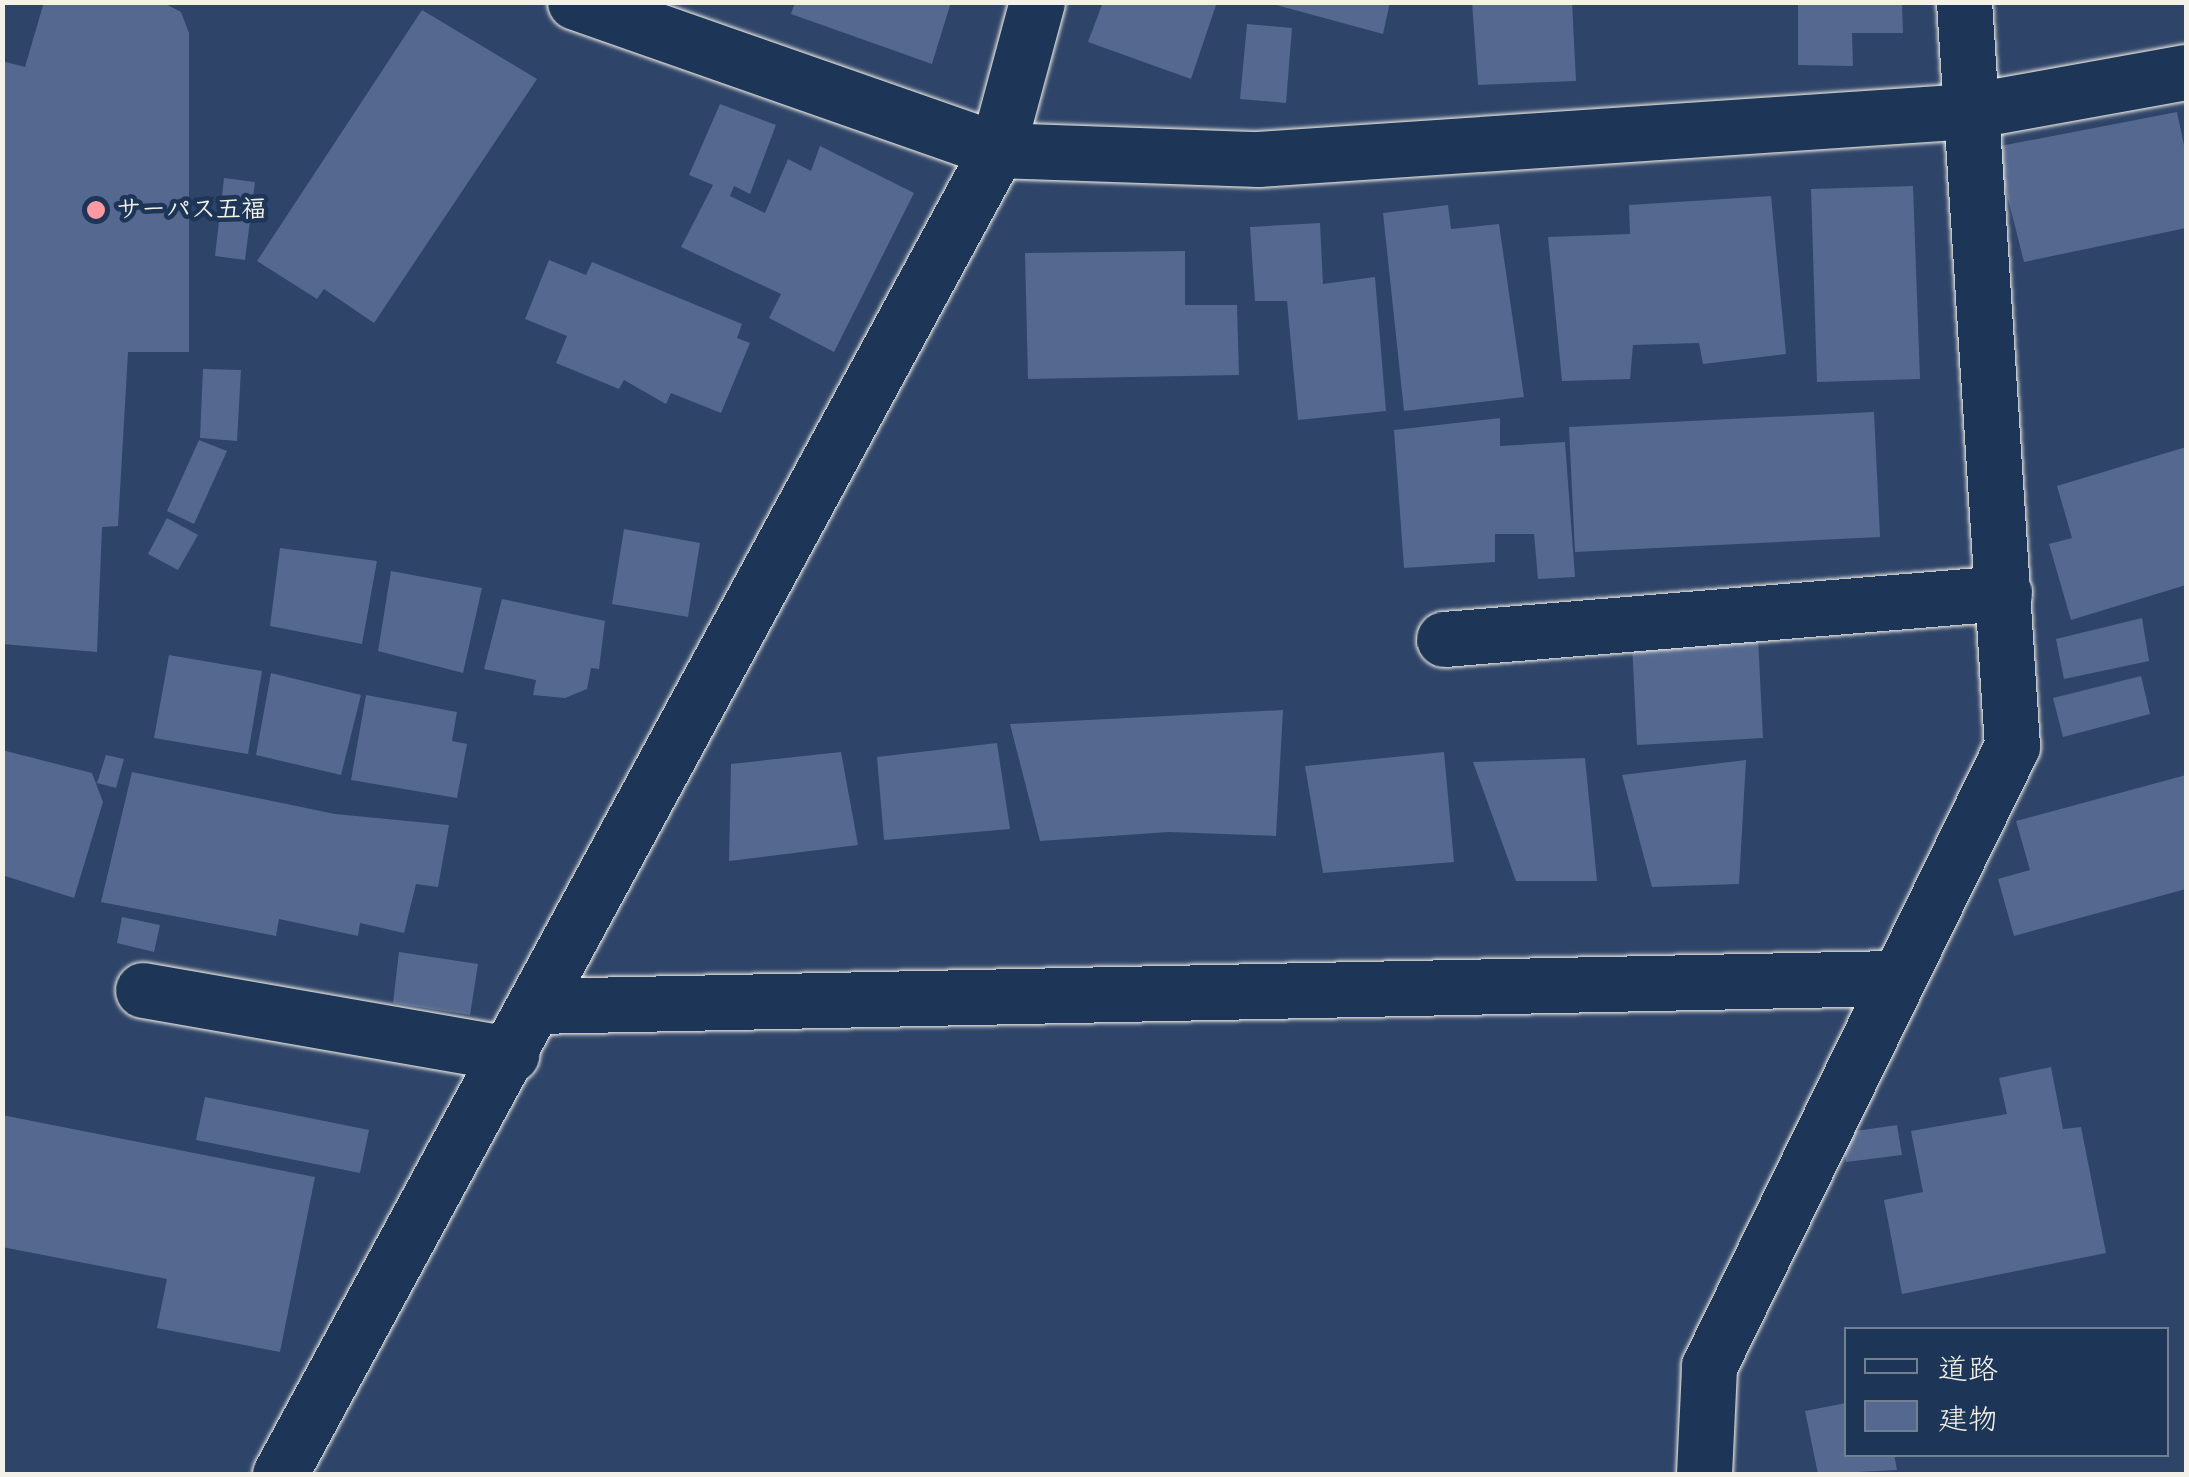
<!DOCTYPE html>
<html>
<head>
<meta charset="utf-8">
<style>
  body { margin:0 }
  #map { position:relative; width:2189px; height:1477px; overflow:hidden; background:#2e4468; font-family:"Balsamiq Sans","Klee One",sans-serif }
  div>[style] { position:absolute }
  .building>* { inset:0; background:#55688f }
  .roads { filter:drop-shadow(0 0 2px #f4f1e8) drop-shadow(0 0 2px #f4f1e8) }
  .minor>* { height:55px; margin:-27.5px; padding:0 27.5px; transform-origin:27.5px; border-radius:27.5px; background:#1d3557 }
  .dots>* { width:28px; height:28px; translate:-50% -50%; box-sizing:border-box; border:5px solid #1d3557; border-radius:50% }
  span { translate:-50% -50%; white-space:nowrap; text-align:center; line-height:1.15; -webkit-text-stroke:9px #1d3557; paint-order:stroke }
  .poi-label { font-size:25px; color:#f4f1e8; font-weight:700 }
  .left { translate:0 -50%; text-align:left }
  .frame { position:absolute; inset:0; border:5px solid #f4f1e8; pointer-events:none }
  .legend { position:absolute; left:1844px; top:1327px; width:325px; height:130px; box-sizing:border-box; background:#1d3557; border:2px solid #738091; margin:0; padding:12px 18px; list-style:none; font-size:30px; color:#f4f1e8 }
  .legend li { display:flex; align-items:center; gap:20px; height:50px }
  .legend b { width:50px; border:2px solid #738091 }
</style>
</head>
<body>
<div id="map">
  <div class="building">
    <div style="clip-path:polygon(44px 2px,162px 2px,181px 12px,189px 33px,189px 352px,128px 352px,118px 526px,102px 527px,97px 652px,2px 644px,2px 61px,25px 67px)"></div>
    <div style="clip-path:polygon(795px 2px,951px 2px,932px 64px,791px 14px)"></div>
    <div style="clip-path:polygon(1103px 2px,1217px 2px,1191px 79px,1088px 42px)"></div>
    <div style="clip-path:polygon(1265px 2px,1390px 2px,1383px 34px)"></div>
    <div style="clip-path:polygon(1472px 2px,1572px 2px,1576px 81px,1478px 85px)"></div>
    <div style="clip-path:polygon(1798px 2px,1902px 2px,1903px 33px,1852px 33px,1853px 66px,1798px 65px)"></div>
    <div style="clip-path:polygon(422px 10px,537px 79px,374px 323px,324px 289px,317px 299px,257px 261px)"></div>
    <div style="clip-path:polygon(1247px 24px,1292px 28px,1286px 103px,1240px 99px)"></div>
    <div style="clip-path:polygon(720px 104px,776px 125px,750px 194px,734px 186px,730px 196px,765px 213px,788px 159px,811px 171px,820px 146px,914px 193px,834px 352px,769px 318px,781px 294px,681px 247px,713px 185px,689px 175px)"></div>
    <div style="clip-path:polygon(2177px 112px,2186px 155px,2186px 228px,2024px 262px,1995px 147px)"></div>
    <div style="clip-path:polygon(224px 178px,255px 182px,245px 260px,215px 256px)"></div>
    <div style="clip-path:polygon(1913px 186px,1920px 379px,1817px 382px,1811px 189px)"></div>
    <div style="clip-path:polygon(1771px 196px,1786px 354px,1703px 364px,1699px 343px,1633px 345px,1630px 379px,1562px 381px,1548px 237px,1630px 234px,1629px 205px)"></div>
    <div style="clip-path:polygon(1448px 205px,1451px 229px,1499px 224px,1524px 397px,1404px 411px,1383px 213px)"></div>
    <div style="clip-path:polygon(1320px 223px,1323px 284px,1375px 277px,1386px 411px,1298px 420px,1287px 301px,1255px 301px,1250px 227px)"></div>
    <div style="clip-path:polygon(1185px 251px,1185px 305px,1237px 305px,1239px 375px,1028px 379px,1025px 253px)"></div>
    <div style="clip-path:polygon(549px 260px,586px 275px,592px 262px,742px 324px,737px 338px,750px 343px,721px 413px,671px 393px,666px 404px,624px 380px,619px 389px,556px 363px,567px 336px,525px 319px)"></div>
    <div style="clip-path:polygon(203px 369px,241px 370px,237px 441px,200px 438px)"></div>
    <div style="clip-path:polygon(1874px 412px,1880px 537px,1575px 552px,1569px 427px)"></div>
    <div style="clip-path:polygon(1500px 418px,1500px 446px,1565px 442px,1575px 577px,1538px 579px,1534px 534px,1495px 534px,1495px 562px,1404px 568px,1394px 430px)"></div>
    <div style="clip-path:polygon(199px 440px,227px 451px,194px 524px,167px 511px)"></div>
    <div style="clip-path:polygon(2186px 447px,2186px 585px,2071px 620px,2049px 544px,2072px 538px,2057px 486px)"></div>
    <div style="clip-path:polygon(167px 518px,198px 535px,178px 570px,148px 554px)"></div>
    <div style="clip-path:polygon(624px 529px,700px 543px,688px 617px,612px 604px)"></div>
    <div style="clip-path:polygon(280px 548px,377px 561px,362px 644px,270px 626px)"></div>
    <div style="clip-path:polygon(391px 571px,482px 588px,463px 673px,378px 651px)"></div>
    <div style="clip-path:polygon(502px 599px,605px 621px,599px 669px,591px 668px,587px 689px,565px 698px,533px 695px,536px 680px,484px 669px)"></div>
    <div style="clip-path:polygon(2142px 618px,2149px 661px,2064px 679px,2056px 639px)"></div>
    <div style="clip-path:polygon(1758px 637px,1763px 738px,1637px 745px,1632px 643px)"></div>
    <div style="clip-path:polygon(169px 655px,262px 671px,248px 754px,154px 738px)"></div>
    <div style="clip-path:polygon(271px 673px,361px 695px,341px 775px,256px 755px)"></div>
    <div style="clip-path:polygon(2141px 676px,2150px 714px,2063px 737px,2053px 698px)"></div>
    <div style="clip-path:polygon(366px 695px,457px 712px,452px 741px,467px 744px,457px 798px,351px 780px)"></div>
    <div style="clip-path:polygon(1283px 710px,1276px 836px,1169px 832px,1040px 841px,1010px 724px)"></div>
    <div style="clip-path:polygon(997px 743px,1010px 829px,884px 840px,877px 757px)"></div>
    <div style="clip-path:polygon(2px 750px,92px 773px,103px 802px,74px 898px,2px 875px)"></div>
    <div style="clip-path:polygon(841px 752px,858px 845px,729px 861px,731px 764px)"></div>
    <div style="clip-path:polygon(1444px 752px,1454px 862px,1323px 873px,1305px 766px)"></div>
    <div style="clip-path:polygon(106px 755px,124px 759px,116px 788px,97px 783px)"></div>
    <div style="clip-path:polygon(1585px 758px,1597px 881px,1516px 881px,1473px 762px)"></div>
    <div style="clip-path:polygon(1746px 760px,1739px 884px,1652px 887px,1622px 775px)"></div>
    <div style="clip-path:polygon(132px 772px,335px 814px,449px 825px,438px 887px,416px 884px,404px 933px,360px 923px,358px 936px,279px 919px,276px 936px,101px 902px)"></div>
    <div style="clip-path:polygon(2186px 775px,2186px 889px,2014px 936px,1998px 879px,2030px 870px,2016px 821px)"></div>
    <div style="clip-path:polygon(122px 917px,160px 925px,154px 952px,117px 943px)"></div>
    <div style="clip-path:polygon(399px 952px,478px 964px,470px 1015px,393px 1003px)"></div>
    <div style="clip-path:polygon(2051px 1067px,2063px 1129px,2081px 1127px,2106px 1253px,1902px 1294px,1884px 1200px,1923px 1192px,1911px 1131px,2007px 1114px,1999px 1078px)"></div>
    <div style="clip-path:polygon(205px 1097px,369px 1130px,360px 1173px,196px 1140px)"></div>
    <div style="clip-path:polygon(2px 1115px,315px 1177px,280px 1352px,157px 1328px,167px 1279px,2px 1247px)"></div>
    <div style="clip-path:polygon(1897px 1125px,1902px 1155px,1846px 1162px,1842px 1133px)"></div>
    <div style="clip-path:polygon(1846px 1403px,1846px 1454px,1894px 1454px,1897px 1470px,1818px 1474px,1805px 1411px)"></div>
  </div>
  <div class="roads">
    <div class="minor">
      <div style="left:575px;top:2px;width:447px;rotate:19.3deg"></div>
      <div style="left:997px;top:150px;width:261px;rotate:2deg"></div>
      <div style="left:1258px;top:159px;width:713px;rotate:-3.86deg"></div>
      <div style="left:1969px;top:111px;width:220px;rotate:-10.2deg"></div>
      <div style="left:1444px;top:639px;width:562px;rotate:-4.7deg"></div>
      <div style="left:143px;top:990px;width:374px;rotate:9.9deg"></div>
      <div style="left:535px;top:1006px;width:1363px;rotate:-1.18deg"></div>
      <div style="left:280px;top:1474px;width:1506px;rotate:-61.56deg"></div>
      <div style="left:997px;top:150px;width:153px;rotate:-74.9deg"></div>
      <div style="left:1704px;top:1474px;width:108px;rotate:-87.3deg"></div>
      <div style="left:1709px;top:1366px;width:690px;rotate:-63.95deg"></div>
      <div style="left:2012px;top:746px;width:746px;rotate:-93.69deg"></div>
    </div>
  </div>
  <div class="dots">
    <div style="left:96px;top:210px;background:#ff9aa2"></div>
  </div>
  <div class="poi-label">
    <span class="left" style="left:116px;top:210px">サーパス五福</span>
  </div>
  <div class="frame"></div>
  <ul class="legend">
  <li><b style="height:12px;background:#1d3557"></b>道路</li>
  <li><b style="height:28px;background:#55688f"></b>建物</li>
  </ul>
</div>
</body>
</html>
